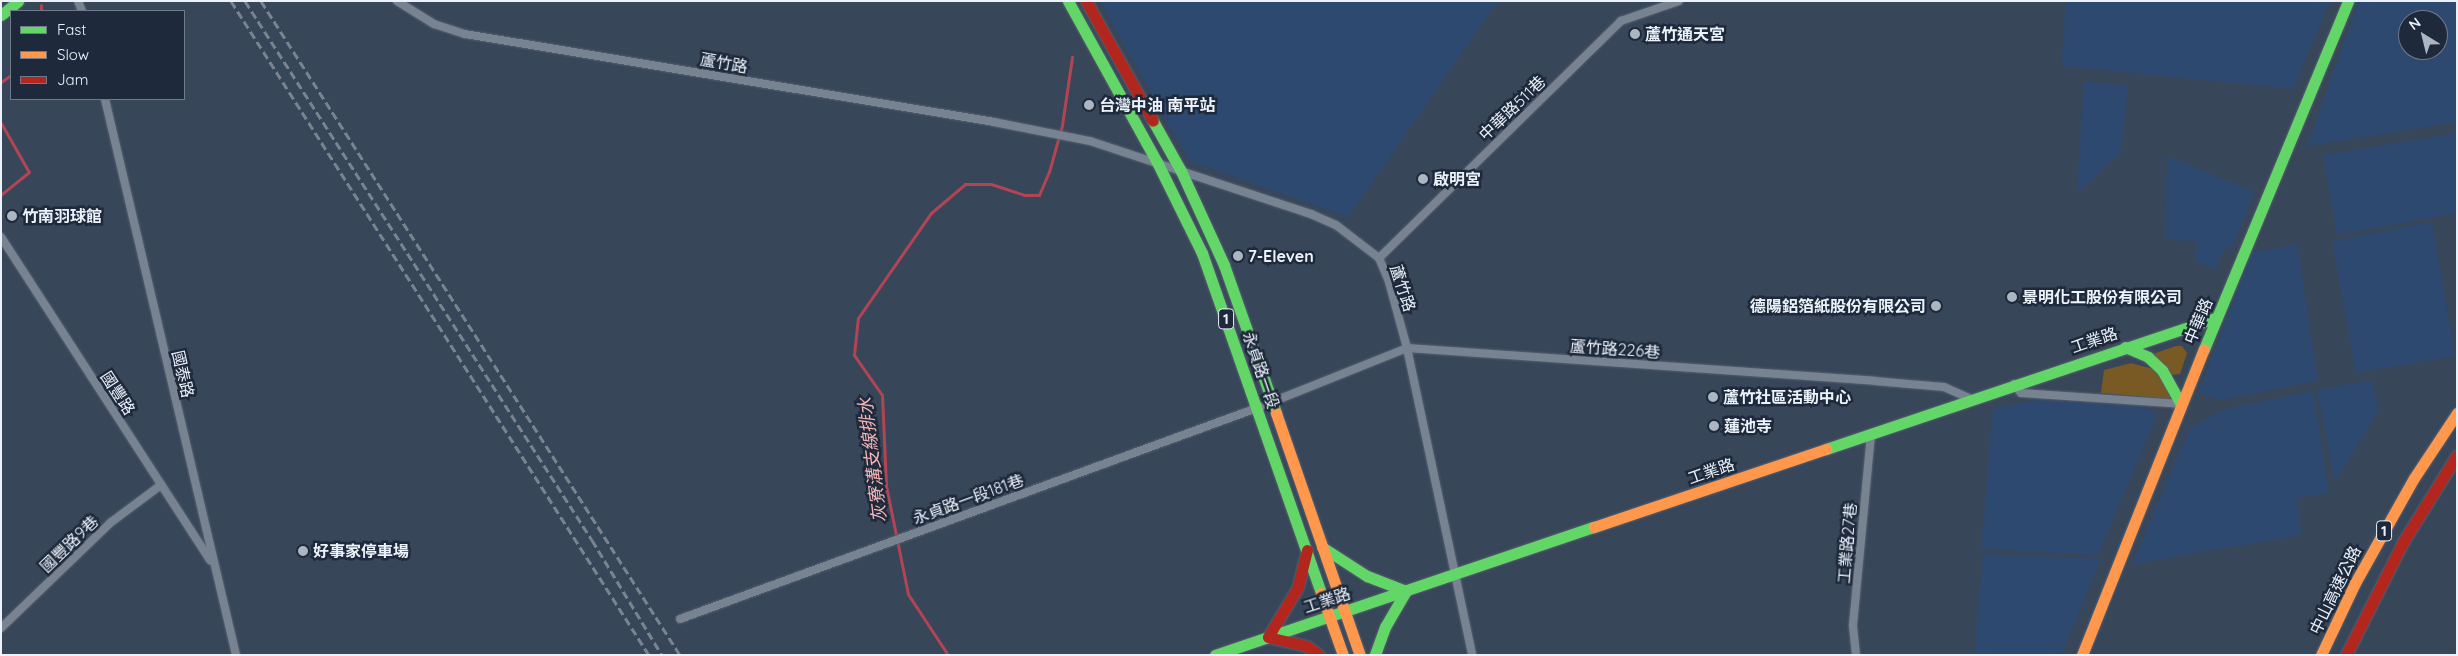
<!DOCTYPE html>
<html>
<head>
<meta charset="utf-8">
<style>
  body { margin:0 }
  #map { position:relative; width:2458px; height:656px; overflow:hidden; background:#38465a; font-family:Quicksand,"Noto Sans TC",sans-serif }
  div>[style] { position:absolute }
  .built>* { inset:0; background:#2d4970 }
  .green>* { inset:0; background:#795a24 }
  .stream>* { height:3px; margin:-1.5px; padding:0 1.5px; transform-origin:1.5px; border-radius:1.5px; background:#b24554 }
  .roads { filter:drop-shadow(0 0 1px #56616f) drop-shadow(0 0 1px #56616f) }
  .street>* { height:8px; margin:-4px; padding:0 4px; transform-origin:4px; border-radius:4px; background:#788392 }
  .fast>* { height:11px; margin:-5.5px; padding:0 5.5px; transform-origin:5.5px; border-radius:5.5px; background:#63d668 }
  .slow>* { height:11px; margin:-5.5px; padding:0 5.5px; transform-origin:5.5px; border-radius:5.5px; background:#ff974d }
  .jam>* { height:11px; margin:-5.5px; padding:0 5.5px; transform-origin:5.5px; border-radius:5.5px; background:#b3261e }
  .rail>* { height:3px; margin-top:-1.5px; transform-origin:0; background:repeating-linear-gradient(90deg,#7a8491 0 8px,transparent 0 12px) }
  .dots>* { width:14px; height:14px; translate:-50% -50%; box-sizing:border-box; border:2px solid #1e2a3b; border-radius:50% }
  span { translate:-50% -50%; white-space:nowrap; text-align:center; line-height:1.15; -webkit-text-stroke:5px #1e2a3b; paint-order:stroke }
  .shield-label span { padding:1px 4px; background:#1e2a3b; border:1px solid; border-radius:4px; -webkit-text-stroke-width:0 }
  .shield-label { font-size:15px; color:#ebf2fb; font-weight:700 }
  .poi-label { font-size:16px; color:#ebf2fb; font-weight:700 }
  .left { translate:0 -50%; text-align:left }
  .right { translate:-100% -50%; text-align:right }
  .street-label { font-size:16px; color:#ebf2fb }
  .water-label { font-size:18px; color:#f5b5b7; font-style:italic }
  .frame { position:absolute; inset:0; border:2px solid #ebf2fb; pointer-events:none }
  .legend { position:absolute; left:10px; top:10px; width:175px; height:90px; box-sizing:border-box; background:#1e2a3b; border:1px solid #707a88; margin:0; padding:6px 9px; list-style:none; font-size:15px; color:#ebf2fb }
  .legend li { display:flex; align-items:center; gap:10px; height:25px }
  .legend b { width:25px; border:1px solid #707a88 }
  .north { position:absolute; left:2398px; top:10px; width:50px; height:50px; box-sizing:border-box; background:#1e2a3b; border:1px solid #707a88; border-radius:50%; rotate:324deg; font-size:14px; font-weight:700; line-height:20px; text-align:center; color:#ebf2fb }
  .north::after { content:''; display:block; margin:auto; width:18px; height:22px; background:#acb6c3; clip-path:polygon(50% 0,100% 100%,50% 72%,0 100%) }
</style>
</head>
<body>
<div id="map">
  <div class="built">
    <div style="clip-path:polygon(1100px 1px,1498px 1px,1348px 217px,1189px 161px)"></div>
    <div style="clip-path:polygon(2066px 1px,2330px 1px,2293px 89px,2061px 66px)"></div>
    <div style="clip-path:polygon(evenodd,2353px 1px,2457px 1px,2457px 122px,2307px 146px,2356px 10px,2353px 1px,2408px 20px,2438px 20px,2438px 50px,2408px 50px,2408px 20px)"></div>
    <div style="clip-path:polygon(2084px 81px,2128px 86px,2121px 151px,2083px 188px,2077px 190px)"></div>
    <div style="clip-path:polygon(2457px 133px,2457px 213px,2337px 235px,2323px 155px)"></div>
    <div style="clip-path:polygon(2167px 156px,2255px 192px,2231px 249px,2225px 248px,2216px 269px,2196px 261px,2197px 241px,2165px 240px)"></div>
    <div style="clip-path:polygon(2432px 222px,2455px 356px,2356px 373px,2332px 241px)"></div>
    <div style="clip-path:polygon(2297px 244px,2318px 381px,2220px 400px,2199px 392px,2252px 252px)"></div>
    <div style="clip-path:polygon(2372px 380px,2378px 411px,2335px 482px,2317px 390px)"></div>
    <div style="clip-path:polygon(2313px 391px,2329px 493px,2296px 498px,2302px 535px,2132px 564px,2190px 428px,2225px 409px)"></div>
    <div style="clip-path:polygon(2040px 400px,2144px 407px,2157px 415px,2098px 555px,1981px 549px,1993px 408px)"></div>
    <div style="clip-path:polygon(1983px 554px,2101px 559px,2061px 655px,1974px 655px)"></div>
  </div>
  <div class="green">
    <div style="clip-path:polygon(2176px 346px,2182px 346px,2187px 353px,2180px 374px,2171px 375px,2153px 354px)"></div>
    <div style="clip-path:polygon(2131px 363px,2153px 369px,2163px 380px,2171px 399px,2101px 393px,2104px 370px)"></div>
  </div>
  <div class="stream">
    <div style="left:41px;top:11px;width:6px;rotate:-90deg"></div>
    <div style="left:1px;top:82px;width:12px;rotate:-35deg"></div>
    <div style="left:1px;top:123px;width:56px;rotate:60.3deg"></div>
    <div style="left:29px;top:172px;width:36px;rotate:141deg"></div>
    <div style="left:948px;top:655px;width:73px;rotate:-123.3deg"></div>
    <div style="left:908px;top:594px;width:110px;rotate:-101.5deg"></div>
    <div style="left:886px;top:486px;width:91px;rotate:-92.5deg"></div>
    <div style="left:882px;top:395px;width:49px;rotate:-125deg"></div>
    <div style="left:854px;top:355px;width:37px;rotate:-84deg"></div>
    <div style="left:858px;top:318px;width:128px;rotate:-55.2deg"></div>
    <div style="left:931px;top:213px;width:45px;rotate:-40.5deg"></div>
    <div style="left:965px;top:184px;width:26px"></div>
    <div style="left:991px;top:184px;width:35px;rotate:18deg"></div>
    <div style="left:1024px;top:195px;width:15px"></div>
    <div style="left:1039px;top:195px;width:25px;rotate:-67deg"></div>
    <div style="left:1049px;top:172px;width:49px;rotate:-74.5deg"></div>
    <div style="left:1062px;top:125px;width:69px;rotate:-81.6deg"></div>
  </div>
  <div class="roads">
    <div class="street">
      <div style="left:78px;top:1px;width:11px;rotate:68deg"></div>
      <div style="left:397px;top:1px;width:44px;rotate:31.9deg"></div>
      <div style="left:434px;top:24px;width:33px;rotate:18deg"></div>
      <div style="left:465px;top:34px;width:536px;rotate:9.44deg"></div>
      <div style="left:994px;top:122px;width:98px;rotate:11.2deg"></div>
      <div style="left:1090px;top:141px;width:233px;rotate:18.3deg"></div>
      <div style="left:1311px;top:214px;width:27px;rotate:24deg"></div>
      <div style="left:1336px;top:225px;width:54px;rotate:37.5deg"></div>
      <div style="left:1379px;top:258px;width:26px;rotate:67deg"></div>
      <div style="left:1389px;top:282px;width:68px;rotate:74.7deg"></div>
      <div style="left:1407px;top:348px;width:314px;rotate:78deg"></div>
      <div style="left:105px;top:99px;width:571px;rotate:76.74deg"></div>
      <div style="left:1px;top:237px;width:385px;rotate:57.1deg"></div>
      <div style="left:1379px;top:258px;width:339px;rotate:-44.4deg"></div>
      <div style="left:1621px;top:21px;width:61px;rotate:-19deg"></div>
      <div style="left:2014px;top:384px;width:11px;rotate:52deg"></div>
      <div style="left:2021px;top:393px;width:160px;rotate:3.9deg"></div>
      <div style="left:680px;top:619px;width:614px;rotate:-20.09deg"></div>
      <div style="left:1257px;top:408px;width:162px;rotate:-21.8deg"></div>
      <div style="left:1407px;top:348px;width:469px;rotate:4deg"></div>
      <div style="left:1875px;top:381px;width:69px;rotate:5deg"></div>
      <div style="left:1944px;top:387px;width:30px;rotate:24deg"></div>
      <div style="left:1px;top:628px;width:151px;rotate:-43.9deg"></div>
      <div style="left:110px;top:523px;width:64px;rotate:-36.7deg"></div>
      <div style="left:1856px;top:655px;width:30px;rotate:-96deg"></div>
      <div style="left:1853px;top:625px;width:192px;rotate:-84.6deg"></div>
    </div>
    <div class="fast">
      <div style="left:1068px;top:1px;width:184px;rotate:61.1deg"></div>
      <div style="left:1157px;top:162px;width:102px;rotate:63.7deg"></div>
      <div style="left:1202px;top:253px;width:360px;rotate:70.7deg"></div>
      <div style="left:1px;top:15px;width:22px;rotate:-39deg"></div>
      <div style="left:1153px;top:121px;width:57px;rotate:60.8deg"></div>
      <div style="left:1181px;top:171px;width:103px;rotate:65.4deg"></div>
      <div style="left:1224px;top:265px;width:157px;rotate:70.6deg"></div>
      <div style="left:2125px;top:347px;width:25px;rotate:23deg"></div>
      <div style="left:2148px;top:357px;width:19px;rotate:43deg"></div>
      <div style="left:2162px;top:370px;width:39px;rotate:61deg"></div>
      <div style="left:2204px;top:349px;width:377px;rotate:-67.5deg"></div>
      <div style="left:1826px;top:449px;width:411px;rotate:-18.6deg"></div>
      <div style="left:1322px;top:547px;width:54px;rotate:32.8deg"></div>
      <div style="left:1367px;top:576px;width:42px;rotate:21deg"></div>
      <div style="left:1406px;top:591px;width:42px;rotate:120.3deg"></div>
      <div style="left:1385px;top:627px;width:30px;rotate:110deg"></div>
      <div style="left:1215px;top:655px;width:400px;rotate:-18.7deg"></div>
    </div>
    <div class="slow">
      <div style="left:1276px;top:413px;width:256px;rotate:70.9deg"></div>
      <div style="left:1594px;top:527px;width:245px;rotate:-18.6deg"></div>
      <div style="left:1321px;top:593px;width:66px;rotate:70.5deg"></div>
      <div style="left:2082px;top:655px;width:329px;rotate:-68.3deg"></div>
      <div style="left:2321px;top:655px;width:80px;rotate:-64.7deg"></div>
      <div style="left:2355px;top:583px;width:120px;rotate:-60.7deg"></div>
      <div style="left:2414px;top:478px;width:78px;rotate:-56.5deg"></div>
    </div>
    <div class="jam">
      <div style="left:1086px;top:1px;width:137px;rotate:60.8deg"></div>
      <div style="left:1307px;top:550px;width:38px;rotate:104deg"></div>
      <div style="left:1298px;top:587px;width:58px;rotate:121deg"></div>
      <div style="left:1268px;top:637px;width:40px;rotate:13deg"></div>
      <div style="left:1307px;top:646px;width:15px;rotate:37deg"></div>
      <div style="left:2346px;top:655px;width:127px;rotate:-63.2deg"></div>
      <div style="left:2403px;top:542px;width:102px;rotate:-58.2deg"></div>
    </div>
  </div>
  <div class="rail">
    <div style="left:231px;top:1px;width:776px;rotate:57.42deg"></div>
    <div style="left:245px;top:1px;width:641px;rotate:57.23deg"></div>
    <div style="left:592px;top:540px;width:135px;rotate:58.7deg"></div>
    <div style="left:261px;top:1px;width:777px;rotate:57.35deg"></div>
  </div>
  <div class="dots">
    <div style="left:1635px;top:34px;background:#acb6c3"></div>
    <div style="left:1089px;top:105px;background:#acb6c3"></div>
    <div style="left:1423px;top:179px;background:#acb6c3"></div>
    <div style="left:12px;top:216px;background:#acb6c3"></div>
    <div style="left:1238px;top:256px;background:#acb6c3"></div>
    <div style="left:2012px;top:297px;background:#acb6c3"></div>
    <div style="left:1936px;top:306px;background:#acb6c3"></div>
    <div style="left:1713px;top:397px;background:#acb6c3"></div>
    <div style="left:1714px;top:426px;background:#acb6c3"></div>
    <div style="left:303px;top:551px;background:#acb6c3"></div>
  </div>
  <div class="shield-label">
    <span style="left:1226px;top:319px">1</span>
    <span style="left:2384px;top:531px">1</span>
  </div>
  <div class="poi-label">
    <span class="left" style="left:1645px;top:34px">蘆竹通天宮</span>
    <span class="left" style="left:1099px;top:105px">台灣中油 南平站</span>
    <span class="left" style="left:1433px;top:179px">啟明宮</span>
    <span class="left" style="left:22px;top:216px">竹南羽球館</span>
    <span class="left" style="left:1248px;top:256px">7-Eleven</span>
    <span class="left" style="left:2022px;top:297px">景明化工股份有限公司</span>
    <span class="right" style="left:1926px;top:306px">德陽鋁箔紙股份有限公司</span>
    <span class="left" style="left:1723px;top:397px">蘆竹社區活動中心</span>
    <span class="left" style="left:1724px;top:426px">蓮池寺</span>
    <span class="left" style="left:313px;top:551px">好事家停車場</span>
  </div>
  <div class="street-label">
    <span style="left:724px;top:63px;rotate:10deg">蘆竹路</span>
    <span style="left:1512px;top:108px;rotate:-44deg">中華路511巷</span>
    <span style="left:1403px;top:288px;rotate:72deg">蘆竹路</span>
    <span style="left:2198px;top:321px;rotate:-67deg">中華路</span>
    <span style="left:2094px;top:340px;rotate:-19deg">工業路</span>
    <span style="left:1615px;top:349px;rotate:4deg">蘆竹路226巷</span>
    <span style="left:1261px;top:370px;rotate:71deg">永貞路一段</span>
    <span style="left:183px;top:374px;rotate:77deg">國泰路</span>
    <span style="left:118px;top:393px;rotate:57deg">國豐路</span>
    <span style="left:1711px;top:471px;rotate:-19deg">工業路</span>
    <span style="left:968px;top:499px;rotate:-20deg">永貞路一段181巷</span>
    <span style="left:1847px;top:543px;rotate:-85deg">工業路27巷</span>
    <span style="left:69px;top:544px;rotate:-44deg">國豐路9巷</span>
    <span style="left:2335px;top:590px;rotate:-64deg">中山高速公路</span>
    <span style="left:1327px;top:600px;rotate:-18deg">工業路</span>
  </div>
  <div class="water-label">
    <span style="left:873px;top:460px;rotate:-97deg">灰寮溝支線排水</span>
  </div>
  <div class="frame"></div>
  <ul class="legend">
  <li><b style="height:6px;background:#63d668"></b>Fast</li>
  <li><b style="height:6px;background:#ff974d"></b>Slow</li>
  <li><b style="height:6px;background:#b3261e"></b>Jam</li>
  </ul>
  <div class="north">N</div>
</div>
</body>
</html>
